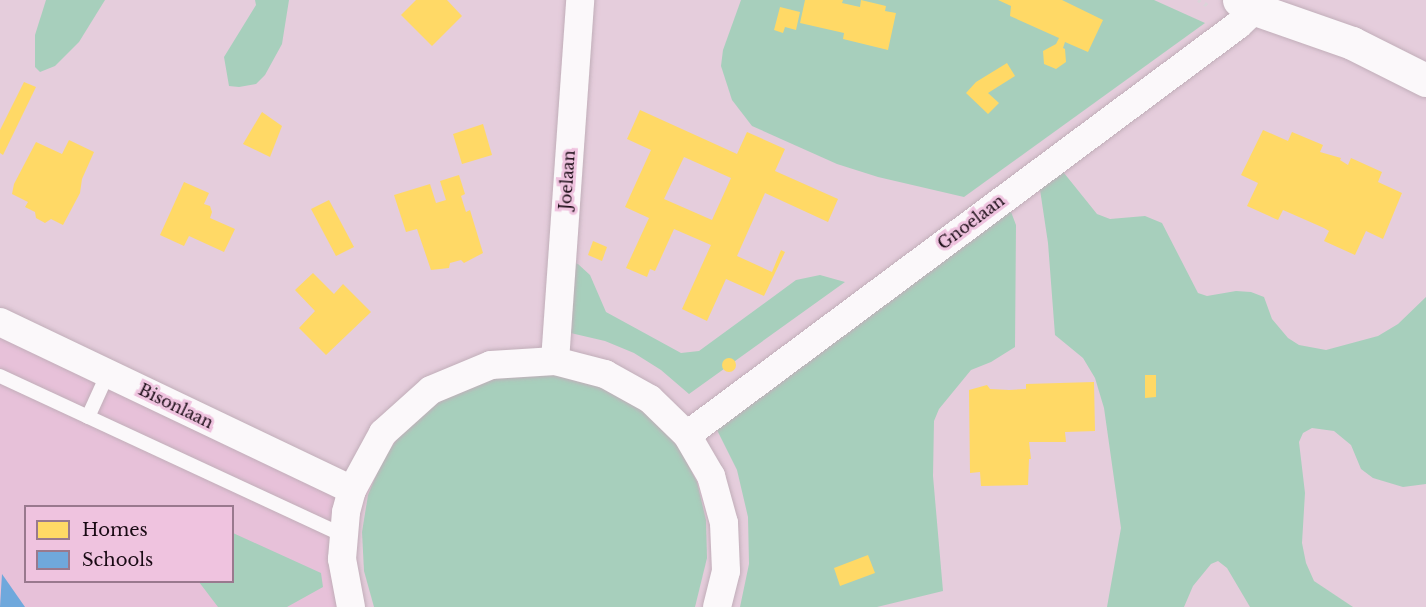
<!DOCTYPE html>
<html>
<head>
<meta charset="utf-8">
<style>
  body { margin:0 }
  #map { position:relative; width:1426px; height:607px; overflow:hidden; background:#e5cddc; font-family:"Libre Baskerville",serif }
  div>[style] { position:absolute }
  .built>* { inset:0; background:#e7c1d9 }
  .green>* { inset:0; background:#a7cfbc }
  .homes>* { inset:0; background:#ffd966 }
  .round { border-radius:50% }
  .schools>* { inset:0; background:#6fa8dc }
  .path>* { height:4px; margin-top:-2px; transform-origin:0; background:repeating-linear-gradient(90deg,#dbd4d9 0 3px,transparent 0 7.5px) }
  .roads { filter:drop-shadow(0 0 2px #c1aeb9) drop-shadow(0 0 2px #c1aeb9) }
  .service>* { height:14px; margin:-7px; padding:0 7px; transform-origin:7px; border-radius:7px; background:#fbf8fa }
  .minor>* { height:28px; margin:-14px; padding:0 14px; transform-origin:14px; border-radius:14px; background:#fbf8fa }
  .tertiary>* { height:33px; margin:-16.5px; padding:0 16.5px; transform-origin:16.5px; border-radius:16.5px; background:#fbf8fa }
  span { translate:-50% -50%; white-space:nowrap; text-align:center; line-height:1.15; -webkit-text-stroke:6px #efc3df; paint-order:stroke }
  .street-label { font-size:16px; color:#190a14 }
  .legend { position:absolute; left:24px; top:505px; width:210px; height:78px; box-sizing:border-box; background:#efc3df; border:2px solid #99798e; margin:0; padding:8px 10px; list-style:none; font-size:18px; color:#190a14 }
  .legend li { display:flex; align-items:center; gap:12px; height:30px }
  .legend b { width:30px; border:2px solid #99798e }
</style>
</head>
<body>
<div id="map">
  <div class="built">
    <div style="clip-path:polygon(evenodd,0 322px,352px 490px,342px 607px,0 607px,0 322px,26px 506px,232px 506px,232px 582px,26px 582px,26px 506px)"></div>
  </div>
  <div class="green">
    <div style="clip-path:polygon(46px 0,105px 0,79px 42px,55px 66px,40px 72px,35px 67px,35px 35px)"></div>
    <div style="clip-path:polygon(255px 0,289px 0,282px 44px,265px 75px,256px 84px,239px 87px,229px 86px,224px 57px,256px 5px)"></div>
    <div style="clip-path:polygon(741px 0,1154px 0,1205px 23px,964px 197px,878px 177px,837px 164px,752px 126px,732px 100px,721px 66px,723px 50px)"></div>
    <div style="clip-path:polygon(1060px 168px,1097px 214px,1110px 219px,1145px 216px,1162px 223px,1198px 293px,1207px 296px,1236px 291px,1251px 292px,1264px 297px,1272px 319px,1288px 338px,1299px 345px,1326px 350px,1378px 336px,1398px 324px,1426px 297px,1426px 484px,1403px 487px,1373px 478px,1361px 469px,1351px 445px,1334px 431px,1312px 428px,1303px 433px,1299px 442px,1305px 493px,1302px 543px,1306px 563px,1314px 581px,1353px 607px,1250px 607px,1227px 568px,1218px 561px,1211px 564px,1193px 586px,1184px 607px,1107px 607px,1121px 528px,1104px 408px,1095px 378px,1083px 358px,1055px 335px,1048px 243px,1039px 183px)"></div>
    <div style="clip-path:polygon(1008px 204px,1016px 225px,1015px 347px,991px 362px,971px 370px,939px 409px,934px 421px,933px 476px,943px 591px,877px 607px,740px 607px,749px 564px,748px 517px,737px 470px,716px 428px)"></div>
    <div style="clip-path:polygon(565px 261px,578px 264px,590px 275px,606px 312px,681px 353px,699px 351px,796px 280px,820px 275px,845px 282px,689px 394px,661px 370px,634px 353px,605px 341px,562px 331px)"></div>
    <div style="clip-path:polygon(503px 372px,579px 375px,647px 410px,680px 449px,697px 482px,706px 520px,707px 558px,695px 607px,374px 607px,364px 571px,362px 532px,368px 495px,383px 459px,405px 428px,433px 402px)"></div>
    <div style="clip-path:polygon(233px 533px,321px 573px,323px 587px,287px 607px,218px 607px,199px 582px,232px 582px)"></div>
  </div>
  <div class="homes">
    <div style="clip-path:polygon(416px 0,447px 0,462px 16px,432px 46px,401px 15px)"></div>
    <div style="clip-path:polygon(805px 0,843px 0,842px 3px,860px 7px,861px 0,886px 6px,885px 11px,896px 13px,888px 50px,843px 39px,844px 33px,800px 23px)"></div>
    <div style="clip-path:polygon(998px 0,1062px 0,1103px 20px,1088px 52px,1065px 42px,1063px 48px,1065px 49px,1066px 62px,1056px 69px,1044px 64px,1043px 51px,1056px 44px,1059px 38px,1010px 16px,1011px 6px)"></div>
    <div style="clip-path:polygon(780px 7px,800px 12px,796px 30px,785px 27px,783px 33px,774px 30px)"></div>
    <div style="clip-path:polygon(1007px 63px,1015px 76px,988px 93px,999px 103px,988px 114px,966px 93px,976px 82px)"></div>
    <div style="clip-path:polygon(24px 82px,36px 87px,3px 155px,0 153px,0 130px)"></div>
    <div style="clip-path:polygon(evenodd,640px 110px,737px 154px,747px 132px,785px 149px,775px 171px,838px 199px,828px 222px,765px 193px,737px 256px,772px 272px,781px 250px,785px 252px,764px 296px,726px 279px,707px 321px,682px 309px,711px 245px,674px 229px,655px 271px,650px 269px,647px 277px,626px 268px,649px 218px,625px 207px,651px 150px,627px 139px,640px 110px,684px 157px,731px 178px,712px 220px,664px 199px,684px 157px)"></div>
    <div style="clip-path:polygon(262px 112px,282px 126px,270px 157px,243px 144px)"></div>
    <div style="clip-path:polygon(483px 124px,492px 155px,462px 164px,453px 134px)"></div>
    <div style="clip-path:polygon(1263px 130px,1288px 141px,1292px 132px,1323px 145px,1320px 152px,1341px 158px,1340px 160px,1348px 165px,1351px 158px,1382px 172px,1378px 182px,1402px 193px,1383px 239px,1366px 231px,1355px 255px,1324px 241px,1329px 231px,1324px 228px,1283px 210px,1278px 220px,1247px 206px,1258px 183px,1241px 175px)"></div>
    <div style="clip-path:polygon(69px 140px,94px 152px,82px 179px,80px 193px,63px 225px,51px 219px,45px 223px,36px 218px,35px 212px,25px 207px,28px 202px,12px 194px,14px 184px,36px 142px,62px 154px)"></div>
    <div style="clip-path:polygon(459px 175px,465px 194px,461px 196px,466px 212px,470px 210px,483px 253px,464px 263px,461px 260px,450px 263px,449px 268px,431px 270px,417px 229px,406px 232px,394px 195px,430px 184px,436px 203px,446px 200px,440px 181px)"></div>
    <div style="clip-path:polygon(184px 182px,209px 193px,204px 204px,210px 206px,212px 212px,210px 218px,235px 229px,224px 252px,189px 236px,184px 246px,160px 235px)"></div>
    <div style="clip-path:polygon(329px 200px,354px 247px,336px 256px,311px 209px)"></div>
    <div style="clip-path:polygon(593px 241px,607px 247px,602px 261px,588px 255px)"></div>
    <div style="clip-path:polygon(313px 273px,334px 294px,343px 284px,371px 312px,326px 355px,299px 328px,315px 311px,295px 290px)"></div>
    <div class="round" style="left:722px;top:358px;width:14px;height:14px"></div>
    <div style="clip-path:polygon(1145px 375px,1156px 375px,1156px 397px,1145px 398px)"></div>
    <div style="clip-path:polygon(1094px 382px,1095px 431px,1065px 432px,1066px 442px,1029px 442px,1031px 459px,1029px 459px,1028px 485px,981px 486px,980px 472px,970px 473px,969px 390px,987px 385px,990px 389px,1009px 390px,1026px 389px,1026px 384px)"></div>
    <div style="clip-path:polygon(868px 555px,875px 573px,840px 586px,834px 568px)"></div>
  </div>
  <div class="schools">
    <div style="clip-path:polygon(2px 574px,25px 607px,0 607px)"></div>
  </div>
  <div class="path">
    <div style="left:1198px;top:0;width:12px;rotate:31deg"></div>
  </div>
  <div class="roads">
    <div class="service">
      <div style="left:0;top:376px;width:378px;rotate:24.9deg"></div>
      <div style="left:88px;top:417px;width:48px;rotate:-65.6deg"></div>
    </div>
    <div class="minor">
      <div style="left:0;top:322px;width:390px;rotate:25.5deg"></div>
      <div style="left:555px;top:361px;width:362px;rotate:-86deg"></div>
      <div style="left:687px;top:435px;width:687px;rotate:-36.65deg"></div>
      <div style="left:1238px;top:25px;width:23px;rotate:-43deg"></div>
      <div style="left:351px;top:607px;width:49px;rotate:-100.6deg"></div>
      <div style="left:342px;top:559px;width:47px;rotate:-85.1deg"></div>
      <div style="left:346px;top:512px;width:23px;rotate:-75deg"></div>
      <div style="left:352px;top:490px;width:65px;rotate:-61.5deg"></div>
      <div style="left:383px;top:433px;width:64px;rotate:-41.9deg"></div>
      <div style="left:431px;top:390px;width:65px;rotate:-22.6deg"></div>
      <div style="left:491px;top:365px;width:64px;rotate:-3.6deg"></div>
      <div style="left:555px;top:361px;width:52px;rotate:14.6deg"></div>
      <div style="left:605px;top:374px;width:51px;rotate:29.1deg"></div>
      <div style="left:650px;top:399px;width:52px;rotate:44.2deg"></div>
      <div style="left:687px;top:435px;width:48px;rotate:59.7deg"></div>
      <div style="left:711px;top:476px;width:49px;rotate:74.5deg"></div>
      <div style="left:724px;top:523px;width:48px;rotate:87.6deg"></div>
      <div style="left:726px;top:571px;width:37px;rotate:104deg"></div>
    </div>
    <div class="tertiary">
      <div style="left:1239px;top:0;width:18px;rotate:29deg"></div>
      <div style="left:1255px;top:9px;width:103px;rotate:19.3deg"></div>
      <div style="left:1352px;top:43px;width:83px;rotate:26.6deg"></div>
    </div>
  </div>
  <div class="street-label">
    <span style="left:567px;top:180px;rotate:-86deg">Joelaan</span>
    <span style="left:971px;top:222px;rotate:-37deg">Gnoelaan</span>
    <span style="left:176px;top:406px;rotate:26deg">Bisonlaan</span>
  </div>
  <ul class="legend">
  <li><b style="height:16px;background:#ffd966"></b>Homes</li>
  <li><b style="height:16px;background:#6fa8dc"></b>Schools</li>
  </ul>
</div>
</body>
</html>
